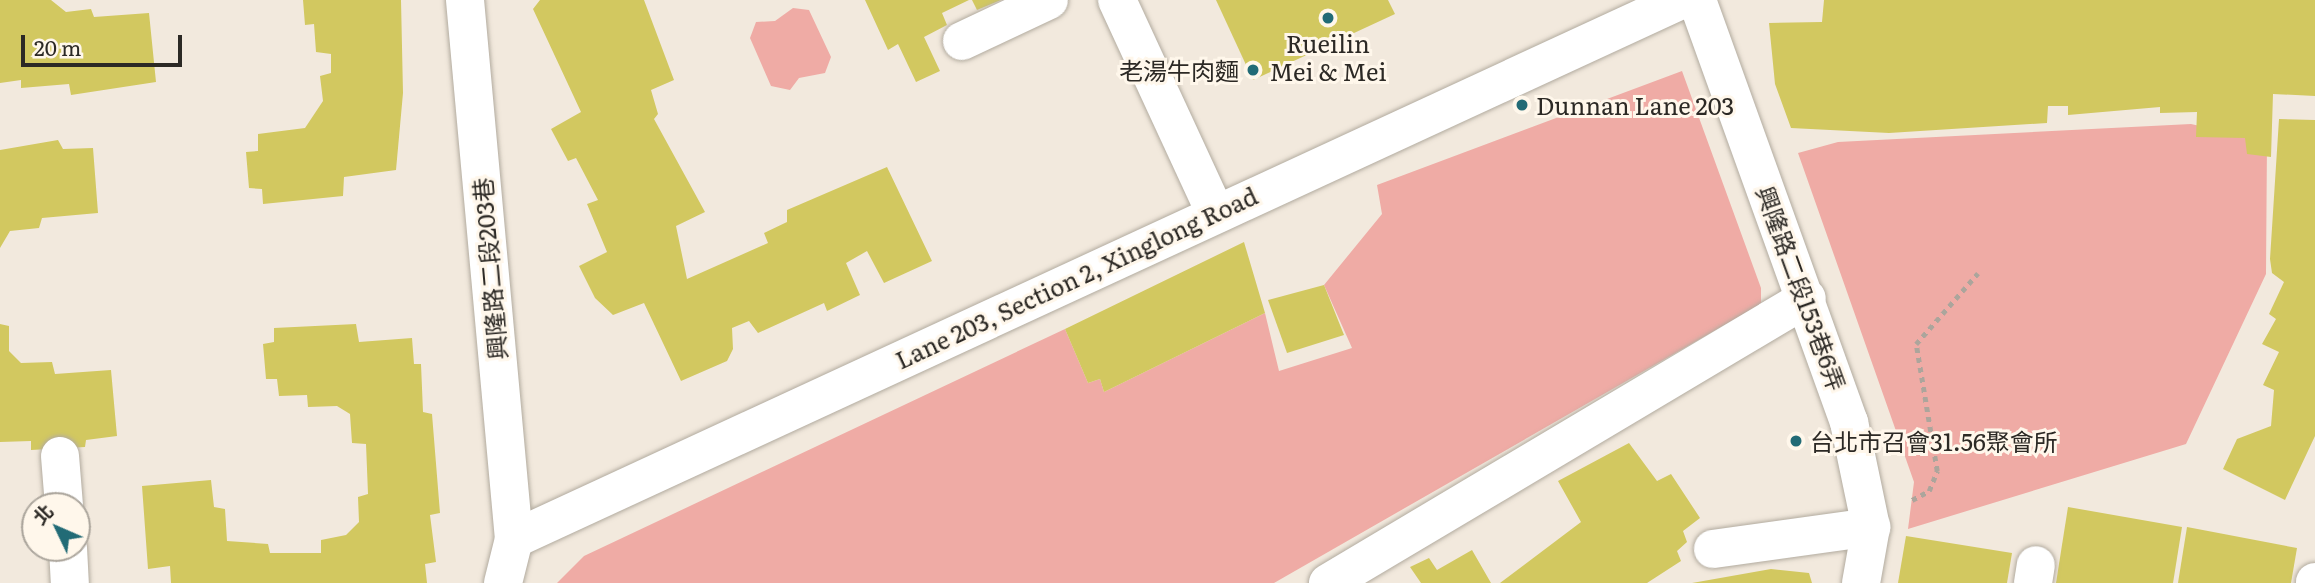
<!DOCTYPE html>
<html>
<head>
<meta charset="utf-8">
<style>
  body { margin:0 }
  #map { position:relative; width:2315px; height:583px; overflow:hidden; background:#f2e9dd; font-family:Literata,"Noto Sans TC",serif }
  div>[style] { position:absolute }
  .green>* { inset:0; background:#efaba5 }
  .building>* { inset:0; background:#d2c860 }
  .path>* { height:4.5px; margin-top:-2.25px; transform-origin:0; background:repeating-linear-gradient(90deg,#aca59c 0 5px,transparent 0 10px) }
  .roads { filter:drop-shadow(0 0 2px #b2ab9f) drop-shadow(0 0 2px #b2ab9f) }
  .minor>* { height:38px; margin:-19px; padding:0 19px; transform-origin:19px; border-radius:19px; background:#fff }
  .dots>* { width:19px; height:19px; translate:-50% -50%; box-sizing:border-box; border:4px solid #fff7eb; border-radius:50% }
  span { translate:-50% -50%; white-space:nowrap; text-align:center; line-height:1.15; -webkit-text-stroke:6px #fff7eb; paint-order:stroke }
  .poi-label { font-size:24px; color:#2c2925 }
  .right { translate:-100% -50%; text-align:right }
  .left { translate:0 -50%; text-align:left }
  .street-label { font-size:24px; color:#2c2925 }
  .north { position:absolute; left:21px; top:492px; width:70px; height:70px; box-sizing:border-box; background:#fff7eb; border:2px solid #aba59c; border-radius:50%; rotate:314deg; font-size:19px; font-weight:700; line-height:28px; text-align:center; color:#2c2925 }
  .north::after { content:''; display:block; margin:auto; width:24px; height:32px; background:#226b76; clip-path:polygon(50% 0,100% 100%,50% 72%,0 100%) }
  .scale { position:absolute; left:21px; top:35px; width:161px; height:32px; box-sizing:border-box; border:4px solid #2c2925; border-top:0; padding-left:9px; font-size:21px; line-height:24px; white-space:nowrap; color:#2c2925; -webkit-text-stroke:5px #fff7eb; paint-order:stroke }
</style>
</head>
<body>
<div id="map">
  <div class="green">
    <div style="clip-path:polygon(793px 8px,809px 10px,831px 57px,825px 73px,799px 78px,790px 90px,771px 86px,750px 38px,756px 22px,775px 21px)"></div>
    <div style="clip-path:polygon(1682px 71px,1761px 288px,1761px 304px,1274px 583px,557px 583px,584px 556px,1065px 329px,1088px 383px,1100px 379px,1104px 392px,1265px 313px,1279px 371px,1352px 348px,1324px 285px,1382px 214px,1377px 185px)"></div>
    <div style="clip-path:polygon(2191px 124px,2267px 141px,2266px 274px,2186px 444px,1908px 529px,1914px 482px,1798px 153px,1838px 142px)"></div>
  </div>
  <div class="building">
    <div style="clip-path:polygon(0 0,51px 0,66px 12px,91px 9px,94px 17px,149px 13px,156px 82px,71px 95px,69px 84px,21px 88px,21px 80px,0 83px)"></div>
    <div style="clip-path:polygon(303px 0,401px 0,403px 93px,396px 170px,344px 177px,343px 196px,263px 204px,262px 189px,249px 188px,246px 152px,258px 151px,258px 134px,305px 128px,323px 101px,320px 76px,331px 73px,331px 54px,316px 52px,314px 24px,305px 25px)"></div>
    <div style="clip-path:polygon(540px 0,644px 0,674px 80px,651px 90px,658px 114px,654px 119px,705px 212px,676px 226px,687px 279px,768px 243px,764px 233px,787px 222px,787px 210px,887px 167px,932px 261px,884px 283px,867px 251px,846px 263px,860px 295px,827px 311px,824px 303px,758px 333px,749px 321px,732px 328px,733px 349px,727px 361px,681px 381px,644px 303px,613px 315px,595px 298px,579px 266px,607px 252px,587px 204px,598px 200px,576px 158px,568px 161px,551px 129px,581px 112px,533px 9px)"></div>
    <div style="clip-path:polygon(865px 0,969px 0,942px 13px,947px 25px,924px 37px,940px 71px,916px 82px,898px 44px,888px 50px)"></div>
    <div style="clip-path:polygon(972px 0,1001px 0,977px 10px)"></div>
    <div style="clip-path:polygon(1216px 0,1388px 0,1395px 14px,1253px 80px)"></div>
    <div style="clip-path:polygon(1824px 0,2315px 0,2315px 96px,2273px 94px,2271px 157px,2247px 154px,2245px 138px,2196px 137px,2197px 112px,2160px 113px,2160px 107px,2068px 115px,2068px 106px,2048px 106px,2047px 123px,1889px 133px,1791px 128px,1775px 84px,1769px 23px,1822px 22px)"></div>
    <div style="clip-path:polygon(2279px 119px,2315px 120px,2315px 436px,2285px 500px,2223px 469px,2237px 439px,2271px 426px,2274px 390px,2263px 385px,2279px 352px,2262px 344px,2276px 319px,2269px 314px,2284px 282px,2272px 273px,2270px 259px)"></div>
    <div style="clip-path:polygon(58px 140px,63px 149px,93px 148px,98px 213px,42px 218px,39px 228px,10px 231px,0 248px,0 150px)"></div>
    <div style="clip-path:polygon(1244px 242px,1265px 313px,1104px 392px,1100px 379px,1088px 383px,1065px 329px)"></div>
    <div style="clip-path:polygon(1324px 285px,1344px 335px,1287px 353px,1268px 300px)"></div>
    <div style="clip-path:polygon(0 324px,9px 326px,9px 351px,21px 363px,52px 362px,55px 374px,111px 370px,117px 436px,86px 440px,85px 447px,31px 450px,31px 441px,0 442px)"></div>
    <div style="clip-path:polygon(356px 324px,359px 342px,412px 338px,414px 364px,421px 364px,423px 412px,432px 414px,440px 513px,430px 515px,436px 562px,425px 564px,427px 583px,171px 583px,170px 566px,148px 569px,142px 486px,211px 480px,214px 507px,225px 509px,227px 541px,268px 544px,270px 553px,321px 553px,321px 540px,346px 535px,359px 522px,358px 497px,368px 494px,366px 444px,352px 443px,350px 414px,337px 406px,308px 407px,307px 395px,279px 396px,277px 379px,266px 379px,263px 344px,274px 342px,274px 328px)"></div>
    <div style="clip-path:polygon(1629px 443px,1657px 481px,1671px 474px,1700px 518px,1683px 531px,1687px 542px,1677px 551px,1681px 561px,1647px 583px,1500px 583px,1581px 522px,1558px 481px)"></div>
    <div style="clip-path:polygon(2068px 507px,2182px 527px,2173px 583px,2056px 583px)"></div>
    <div style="clip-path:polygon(2187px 527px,2297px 548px,2291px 583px,2178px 583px)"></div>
    <div style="clip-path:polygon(1906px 536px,2012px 553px,2007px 583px,1898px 583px)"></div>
    <div style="clip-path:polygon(1472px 550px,1491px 583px,1421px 583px,1410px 567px,1429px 558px,1437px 570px)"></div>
    <div style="clip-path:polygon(1771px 569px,1809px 573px,1812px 583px,1692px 583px)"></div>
  </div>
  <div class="path">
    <div style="left:1912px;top:500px;width:19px;rotate:-28deg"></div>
    <div style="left:1929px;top:491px;width:22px;rotate:-68deg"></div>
    <div style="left:1937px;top:471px;width:129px;rotate:-99.4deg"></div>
    <div style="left:1916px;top:344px;width:94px;rotate:-48.9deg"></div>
  </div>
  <div class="roads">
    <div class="minor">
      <div style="left:465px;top:0;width:541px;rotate:84.81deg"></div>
      <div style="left:1117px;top:0;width:234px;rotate:65.2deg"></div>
      <div style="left:1697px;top:0;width:449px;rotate:70.2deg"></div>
      <div style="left:1849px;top:422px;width:107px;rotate:78.2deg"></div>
      <div style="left:1871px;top:527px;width:57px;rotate:100.1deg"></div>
      <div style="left:962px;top:41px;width:96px;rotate:-25.2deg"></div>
      <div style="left:60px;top:456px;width:50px;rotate:85.4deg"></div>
      <div style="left:68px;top:548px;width:35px;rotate:87deg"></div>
      <div style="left:1713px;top:549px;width:160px;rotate:-7.9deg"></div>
      <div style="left:503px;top:583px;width:45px;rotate:-76deg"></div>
      <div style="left:514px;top:539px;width:1285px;rotate:-24.79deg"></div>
      <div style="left:1328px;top:583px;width:557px;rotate:-30.75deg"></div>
      <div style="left:2033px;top:583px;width:18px;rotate:-81deg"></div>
      <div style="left:2315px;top:583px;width:1px;rotate:-90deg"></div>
    </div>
  </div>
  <div class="dots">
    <div style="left:1328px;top:18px;background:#226b76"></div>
    <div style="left:1253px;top:70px;background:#226b76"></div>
    <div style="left:1522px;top:105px;background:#226b76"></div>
    <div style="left:1796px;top:441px;background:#226b76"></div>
  </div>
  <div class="poi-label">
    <span style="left:1328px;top:57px">Rueilin<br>Mei &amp; Mei</span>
    <span class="right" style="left:1239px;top:70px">老湯牛肉麵</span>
    <span class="left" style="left:1536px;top:105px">Dunnan Lane 203</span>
    <span class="left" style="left:1810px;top:441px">台北市召會31.56聚會所</span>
  </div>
  <div class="street-label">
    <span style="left:489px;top:269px;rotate:-95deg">興隆路二段203巷</span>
    <span style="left:1076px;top:277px;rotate:-25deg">Lane 203, Section 2, Xinglong Road</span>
    <span style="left:1802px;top:288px;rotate:70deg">興隆路二段153巷6弄</span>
  </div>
  <div class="north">北</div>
  <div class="scale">20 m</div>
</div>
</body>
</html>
